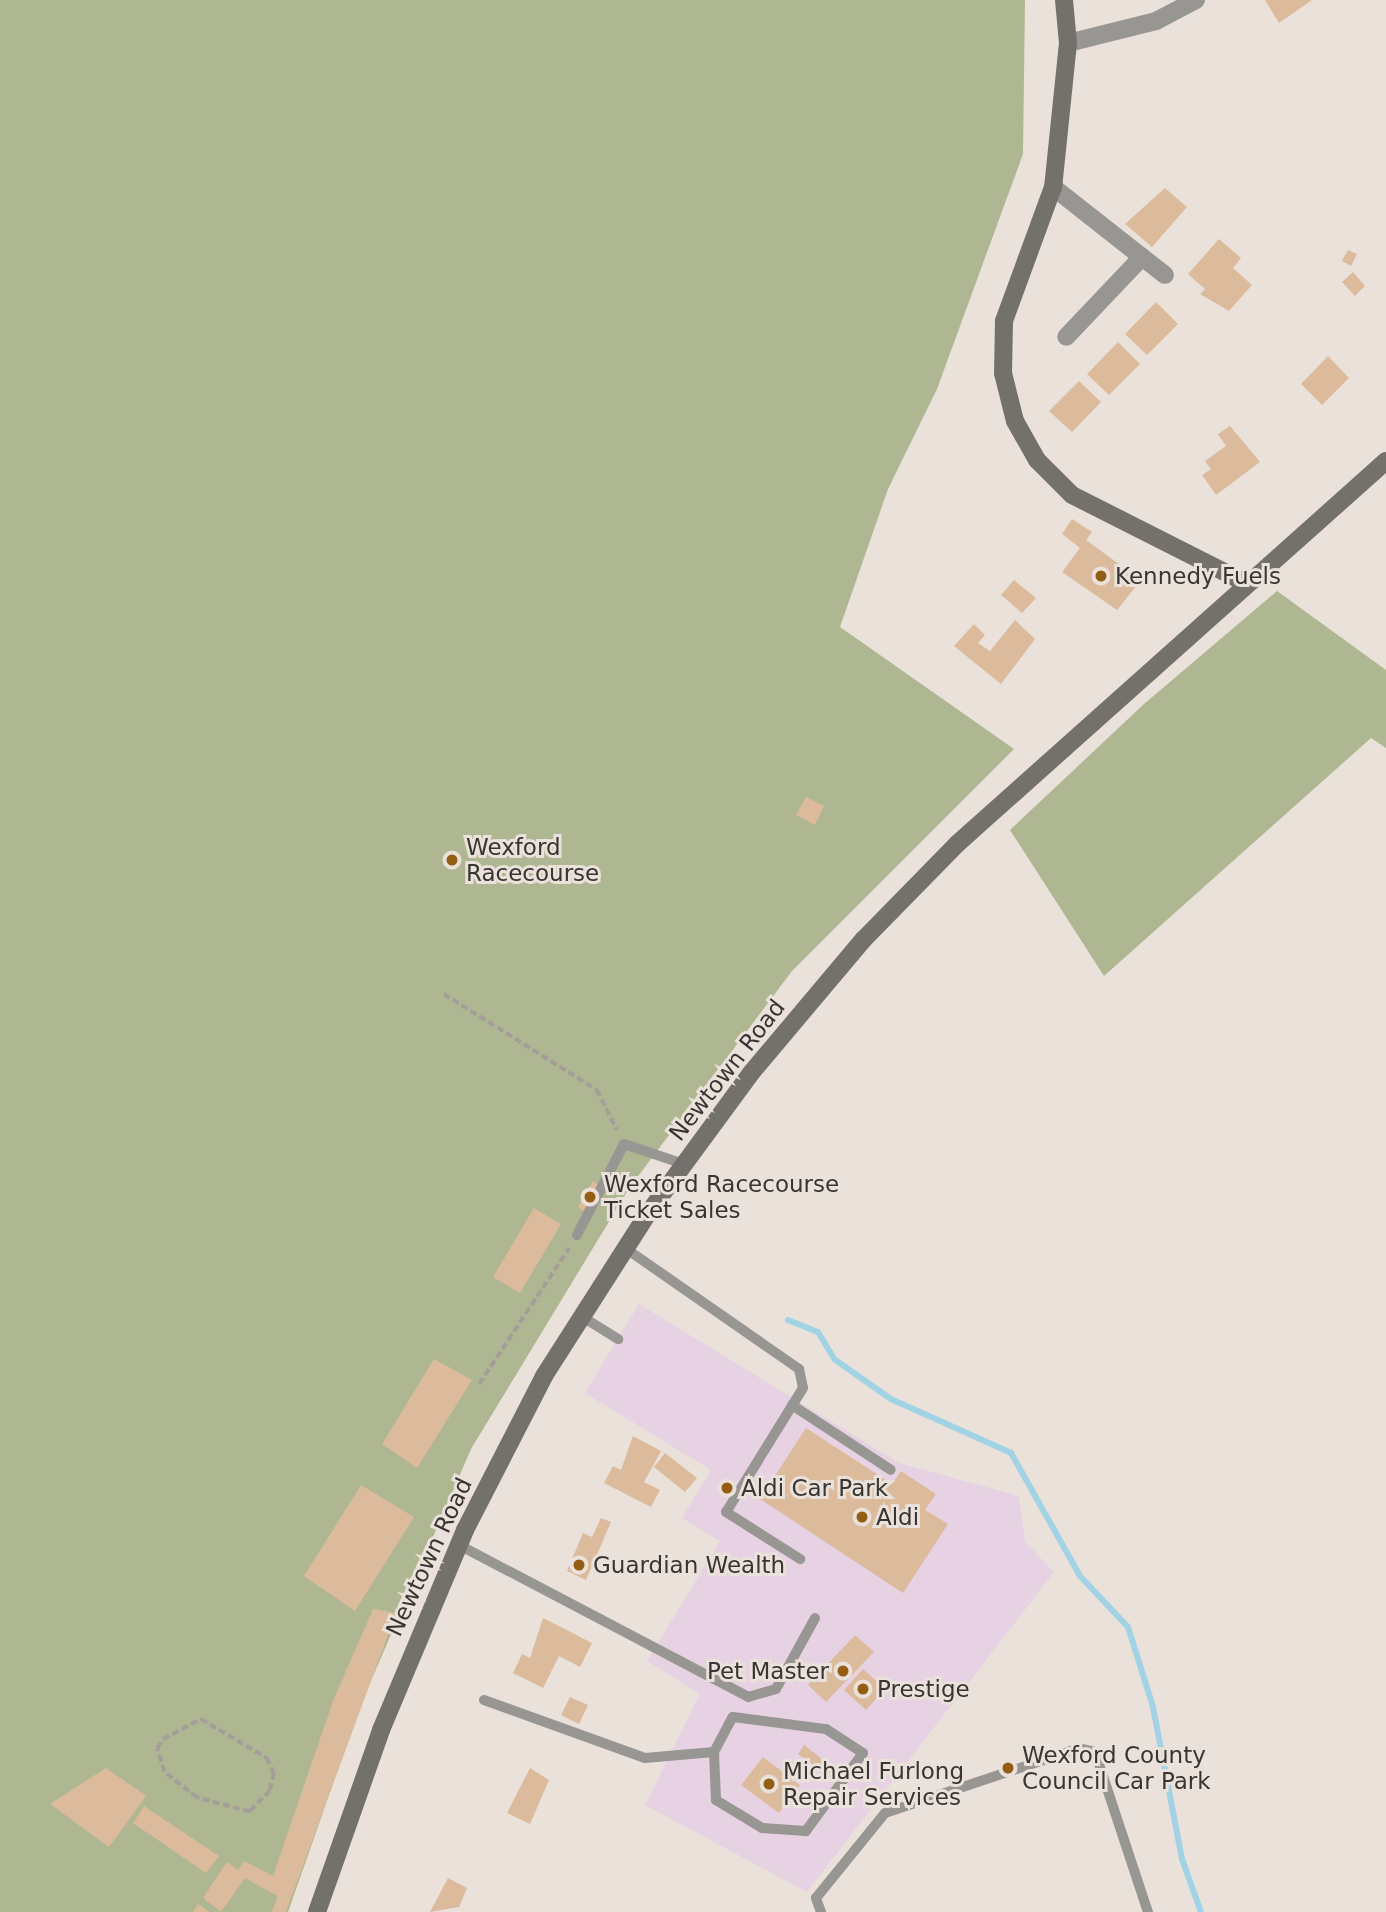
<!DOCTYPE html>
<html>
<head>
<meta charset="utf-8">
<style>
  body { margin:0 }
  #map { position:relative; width:1386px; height:1912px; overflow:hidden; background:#e9e1da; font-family:"DejaVu Sans",sans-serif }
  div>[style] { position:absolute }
  .commercial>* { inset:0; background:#e6d2e2 }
  .green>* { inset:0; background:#aeb791 }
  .stream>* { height:6px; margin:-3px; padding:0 3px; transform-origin:3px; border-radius:3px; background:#a1d3e4 }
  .building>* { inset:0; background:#dcbb9c }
  .path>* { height:3.5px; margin-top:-1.75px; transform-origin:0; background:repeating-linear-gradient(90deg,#a49d98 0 7px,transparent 0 10.5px) }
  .lane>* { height:10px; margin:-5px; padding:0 5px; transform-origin:5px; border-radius:5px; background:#989692 }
  .street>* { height:18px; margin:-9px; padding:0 9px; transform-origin:9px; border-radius:9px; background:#989692 }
  .secondary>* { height:18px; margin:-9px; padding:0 9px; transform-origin:9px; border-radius:9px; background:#74716c }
  .dots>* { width:19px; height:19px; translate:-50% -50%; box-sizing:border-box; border:4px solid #e9e1da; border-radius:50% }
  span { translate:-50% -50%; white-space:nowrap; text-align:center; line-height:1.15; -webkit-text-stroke:6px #e9e1da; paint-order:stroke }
  .poi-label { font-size:23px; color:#383532 }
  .left { translate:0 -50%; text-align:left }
  .right { translate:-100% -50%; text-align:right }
  .street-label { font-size:23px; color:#383532 }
</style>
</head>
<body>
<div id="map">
  <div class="commercial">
    <div style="clip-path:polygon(639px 1304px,899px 1463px,1019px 1496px,1025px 1542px,1054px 1572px,807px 1892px,645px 1805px,700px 1694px,647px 1661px,720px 1541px,682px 1518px,711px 1470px,585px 1393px)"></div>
  </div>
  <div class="green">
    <div style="clip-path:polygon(0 0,1025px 0,1023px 154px,937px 389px,888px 489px,840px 627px,1014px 749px,792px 971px,630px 1187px,471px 1449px,361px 1704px,288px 1912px,0 1912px)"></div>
    <div style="clip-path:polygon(1277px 591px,1386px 670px,1386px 748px,1371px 738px,1104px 976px,1010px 830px,1144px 704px)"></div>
  </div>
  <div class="stream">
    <div style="left:788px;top:1320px;width:32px;rotate:22deg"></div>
    <div style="left:818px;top:1332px;width:31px;rotate:59deg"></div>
    <div style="left:834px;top:1359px;width:70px;rotate:35.1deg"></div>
    <div style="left:891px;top:1399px;width:132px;rotate:24.2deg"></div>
    <div style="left:1011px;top:1453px;width:141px;rotate:60.7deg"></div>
    <div style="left:1080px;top:1576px;width:70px;rotate:46.7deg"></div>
    <div style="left:1128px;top:1627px;width:84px;rotate:72.6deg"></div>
    <div style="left:1153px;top:1707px;width:155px;rotate:79.2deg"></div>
    <div style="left:1182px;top:1859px;width:56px;rotate:70.3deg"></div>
  </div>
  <div class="building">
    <div style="clip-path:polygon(1265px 0,1312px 0,1279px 23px)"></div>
    <div style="clip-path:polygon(1165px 188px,1187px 207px,1152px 247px,1125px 224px)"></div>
    <div style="clip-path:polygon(1219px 239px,1241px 258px,1233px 268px,1252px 285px,1229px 311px,1200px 294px,1205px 289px,1188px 274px)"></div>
    <div style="clip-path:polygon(1348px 250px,1357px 254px,1351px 266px,1342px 261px)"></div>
    <div style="clip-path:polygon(1353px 272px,1365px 286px,1355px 296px,1342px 282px)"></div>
    <div style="clip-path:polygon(1156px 302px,1178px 324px,1147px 355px,1125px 334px)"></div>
    <div style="clip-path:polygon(1118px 342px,1140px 364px,1109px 395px,1087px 374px)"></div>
    <div style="clip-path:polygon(1328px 356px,1349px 378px,1322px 405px,1301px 384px)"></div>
    <div style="clip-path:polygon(1079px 381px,1101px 402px,1072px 432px,1049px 411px)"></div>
    <div style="clip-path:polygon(1230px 426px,1260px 462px,1216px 495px,1202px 475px,1211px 469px,1205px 461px,1226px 446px,1218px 434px)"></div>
    <div style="clip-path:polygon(1072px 519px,1092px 532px,1086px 540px,1141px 580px,1117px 610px,1062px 572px,1080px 548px,1062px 534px)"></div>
    <div style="clip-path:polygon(1014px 580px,1036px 598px,1022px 613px,1001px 595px)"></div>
    <div style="clip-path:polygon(1015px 620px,1035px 639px,1001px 684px,954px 646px,974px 624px,985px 635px,978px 643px,990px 651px)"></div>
    <div style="clip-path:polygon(806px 797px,824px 806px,815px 825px,796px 815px)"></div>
    <div style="clip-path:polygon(593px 1181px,600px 1186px,585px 1212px,578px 1207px)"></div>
    <div style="clip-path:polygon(534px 1208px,561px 1224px,520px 1293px,493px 1277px)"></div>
    <div style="clip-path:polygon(434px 1359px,472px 1380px,417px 1468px,382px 1444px)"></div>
    <div style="clip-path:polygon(806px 1428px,892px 1484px,901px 1471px,936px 1494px,925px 1510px,948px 1524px,903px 1593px,760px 1499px)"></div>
    <div style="clip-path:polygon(633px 1436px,661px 1451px,644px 1482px,660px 1490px,651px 1507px,604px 1483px,613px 1466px,621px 1470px)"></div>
    <div style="clip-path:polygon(665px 1453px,697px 1478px,685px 1492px,654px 1467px)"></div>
    <div style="clip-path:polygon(361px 1485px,414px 1517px,355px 1611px,304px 1576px)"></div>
    <div style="clip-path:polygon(601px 1518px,611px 1522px,586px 1580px,567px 1571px,583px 1533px,592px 1537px)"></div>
    <div style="clip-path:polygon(373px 1609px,396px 1613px,286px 1912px,272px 1912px,278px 1896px,245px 1878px,221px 1912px,203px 1898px,227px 1862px,238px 1870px,244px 1861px,273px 1876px,333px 1701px)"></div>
    <div style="clip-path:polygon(543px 1618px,592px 1643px,580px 1667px,559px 1656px,543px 1688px,513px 1673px,522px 1654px,530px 1658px)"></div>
    <div style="clip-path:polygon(855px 1635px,874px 1652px,826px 1702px,808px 1685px)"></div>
    <div style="clip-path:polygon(863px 1669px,885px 1689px,866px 1710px,844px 1690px)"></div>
    <div style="clip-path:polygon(570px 1697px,588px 1705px,579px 1724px,561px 1715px)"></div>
    <div style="clip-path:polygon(804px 1745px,835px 1769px,829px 1776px,798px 1754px)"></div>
    <div style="clip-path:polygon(763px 1757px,800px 1785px,779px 1813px,741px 1785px)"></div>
    <div style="clip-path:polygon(106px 1768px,146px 1796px,109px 1847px,50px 1804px)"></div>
    <div style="clip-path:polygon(530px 1768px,549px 1780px,530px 1824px,507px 1813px)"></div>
    <div style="clip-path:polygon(144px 1806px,219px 1856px,206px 1873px,133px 1823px)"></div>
    <div style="clip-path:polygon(448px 1878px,467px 1888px,459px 1907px,430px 1912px)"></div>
    <div style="clip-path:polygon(198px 1904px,209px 1912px,193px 1912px)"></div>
  </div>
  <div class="path">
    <div style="left:444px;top:994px;width:181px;rotate:32.1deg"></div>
    <div style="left:597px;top:1090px;width:45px;rotate:63.4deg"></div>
    <div style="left:479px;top:1384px;width:163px;rotate:-56.5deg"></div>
    <div style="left:201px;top:1719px;width:77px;rotate:30.6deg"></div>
    <div style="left:267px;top:1758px;width:17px;rotate:65deg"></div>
    <div style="left:274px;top:1773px;width:18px;rotate:103deg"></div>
    <div style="left:270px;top:1791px;width:29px;rotate:134deg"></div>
    <div style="left:250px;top:1812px;width:55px;rotate:-165.2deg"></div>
    <div style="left:197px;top:1798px;width:42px;rotate:-141.8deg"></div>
    <div style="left:164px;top:1772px;width:25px;rotate:-106deg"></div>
    <div style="left:157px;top:1748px;width:11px;rotate:-56deg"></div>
    <div style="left:163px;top:1739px;width:43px;rotate:-27.8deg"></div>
  </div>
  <div class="lane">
    <div style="left:577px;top:1235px;width:102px;rotate:-62.7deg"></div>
    <div style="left:624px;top:1144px;width:63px;rotate:18.4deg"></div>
    <div style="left:625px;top:1248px;width:212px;rotate:34.8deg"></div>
    <div style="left:799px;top:1369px;width:19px;rotate:78deg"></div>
    <div style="left:803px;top:1388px;width:146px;rotate:121.8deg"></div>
    <div style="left:726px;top:1512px;width:88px;rotate:32.4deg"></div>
    <div style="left:581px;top:1316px;width:44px;rotate:31.9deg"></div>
    <div style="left:792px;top:1405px;width:118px;rotate:33.3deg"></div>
    <div style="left:459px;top:1545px;width:327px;rotate:27.7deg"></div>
    <div style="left:748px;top:1697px;width:29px;rotate:-16deg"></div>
    <div style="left:776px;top:1689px;width:81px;rotate:-61.2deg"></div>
    <div style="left:484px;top:1700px;width:171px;rotate:19.8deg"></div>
    <div style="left:645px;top:1758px;width:69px;rotate:-5deg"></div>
    <div style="left:733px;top:1717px;width:94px;rotate:7.4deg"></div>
    <div style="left:826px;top:1729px;width:44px;rotate:33deg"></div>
    <div style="left:863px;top:1753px;width:97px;rotate:126.2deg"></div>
    <div style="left:806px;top:1831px;width:44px;rotate:-176.1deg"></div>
    <div style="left:762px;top:1828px;width:54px;rotate:-148.7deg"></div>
    <div style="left:716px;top:1800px;width:48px;rotate:-92.4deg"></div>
    <div style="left:714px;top:1752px;width:40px;rotate:-62deg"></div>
    <div style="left:821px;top:1912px;width:15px;rotate:-110deg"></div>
    <div style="left:816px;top:1898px;width:109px;rotate:-50.9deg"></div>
    <div style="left:885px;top:1813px;width:205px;rotate:-18.5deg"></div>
    <div style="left:1079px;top:1748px;width:16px;rotate:14deg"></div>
    <div style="left:1095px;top:1752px;width:169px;rotate:71.7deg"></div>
  </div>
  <div class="street">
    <div style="left:1068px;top:43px;width:91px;rotate:-14deg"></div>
    <div style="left:1156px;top:21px;width:45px;rotate:-27.7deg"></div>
    <div style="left:1053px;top:187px;width:113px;rotate:38.2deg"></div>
    <div style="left:1142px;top:257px;width:110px;rotate:133.5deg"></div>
    <div style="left:1142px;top:257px;width:29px;rotate:38deg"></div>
  </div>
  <div class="secondary">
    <div style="left:1064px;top:0;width:43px;rotate:84.7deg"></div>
    <div style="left:1068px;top:43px;width:145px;rotate:95.9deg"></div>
    <div style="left:1053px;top:187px;width:143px;rotate:110.1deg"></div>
    <div style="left:1004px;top:321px;width:52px;rotate:91.1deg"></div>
    <div style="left:1003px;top:373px;width:49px;rotate:76deg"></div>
    <div style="left:1015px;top:421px;width:45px;rotate:60.6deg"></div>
    <div style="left:1037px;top:460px;width:49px;rotate:45deg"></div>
    <div style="left:1072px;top:495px;width:195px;rotate:26.8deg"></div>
    <div style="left:317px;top:1912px;width:193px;rotate:-70.6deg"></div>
    <div style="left:381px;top:1730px;width:217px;rotate:-67.2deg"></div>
    <div style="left:465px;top:1530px;width:173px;rotate:-62.8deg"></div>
    <div style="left:544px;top:1376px;width:195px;rotate:-57.4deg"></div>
    <div style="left:649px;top:1212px;width:172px;rotate:-53.7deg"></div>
    <div style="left:751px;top:1073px;width:175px;rotate:-49.9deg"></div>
    <div style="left:864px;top:939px;width:133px;rotate:-45.6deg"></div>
    <div style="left:957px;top:844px;width:575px;rotate:-41.76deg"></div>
  </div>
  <div class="dots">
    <div style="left:1101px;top:576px;background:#935d14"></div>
    <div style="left:452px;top:860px;background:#935d14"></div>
    <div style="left:590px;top:1197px;background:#935d14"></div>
    <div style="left:727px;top:1488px;background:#935d14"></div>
    <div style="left:862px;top:1517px;background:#935d14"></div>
    <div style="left:579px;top:1565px;background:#935d14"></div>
    <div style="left:843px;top:1671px;background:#935d14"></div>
    <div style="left:863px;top:1689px;background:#935d14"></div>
    <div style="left:1008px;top:1768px;background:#935d14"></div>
    <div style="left:769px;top:1784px;background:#935d14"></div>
  </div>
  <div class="poi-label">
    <span class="left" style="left:1115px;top:576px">Kennedy Fuels</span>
    <span class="left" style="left:466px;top:860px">Wexford<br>Racecourse</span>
    <span class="left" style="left:604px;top:1197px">Wexford Racecourse<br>Ticket Sales</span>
    <span class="left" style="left:741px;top:1488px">Aldi Car Park</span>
    <span class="left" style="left:876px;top:1517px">Aldi</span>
    <span class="left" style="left:593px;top:1565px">Guardian Wealth</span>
    <span class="right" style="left:829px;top:1671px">Pet Master</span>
    <span class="left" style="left:877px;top:1689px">Prestige</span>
    <span class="left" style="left:1022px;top:1768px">Wexford County<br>Council Car Park</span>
    <span class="left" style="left:783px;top:1784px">Michael Furlong<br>Repair Services</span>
  </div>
  <div class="street-label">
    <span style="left:727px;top:1070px;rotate:-52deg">Newtown Road</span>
    <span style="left:429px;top:1557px;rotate:-65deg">Newtown Road</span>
  </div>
</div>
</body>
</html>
